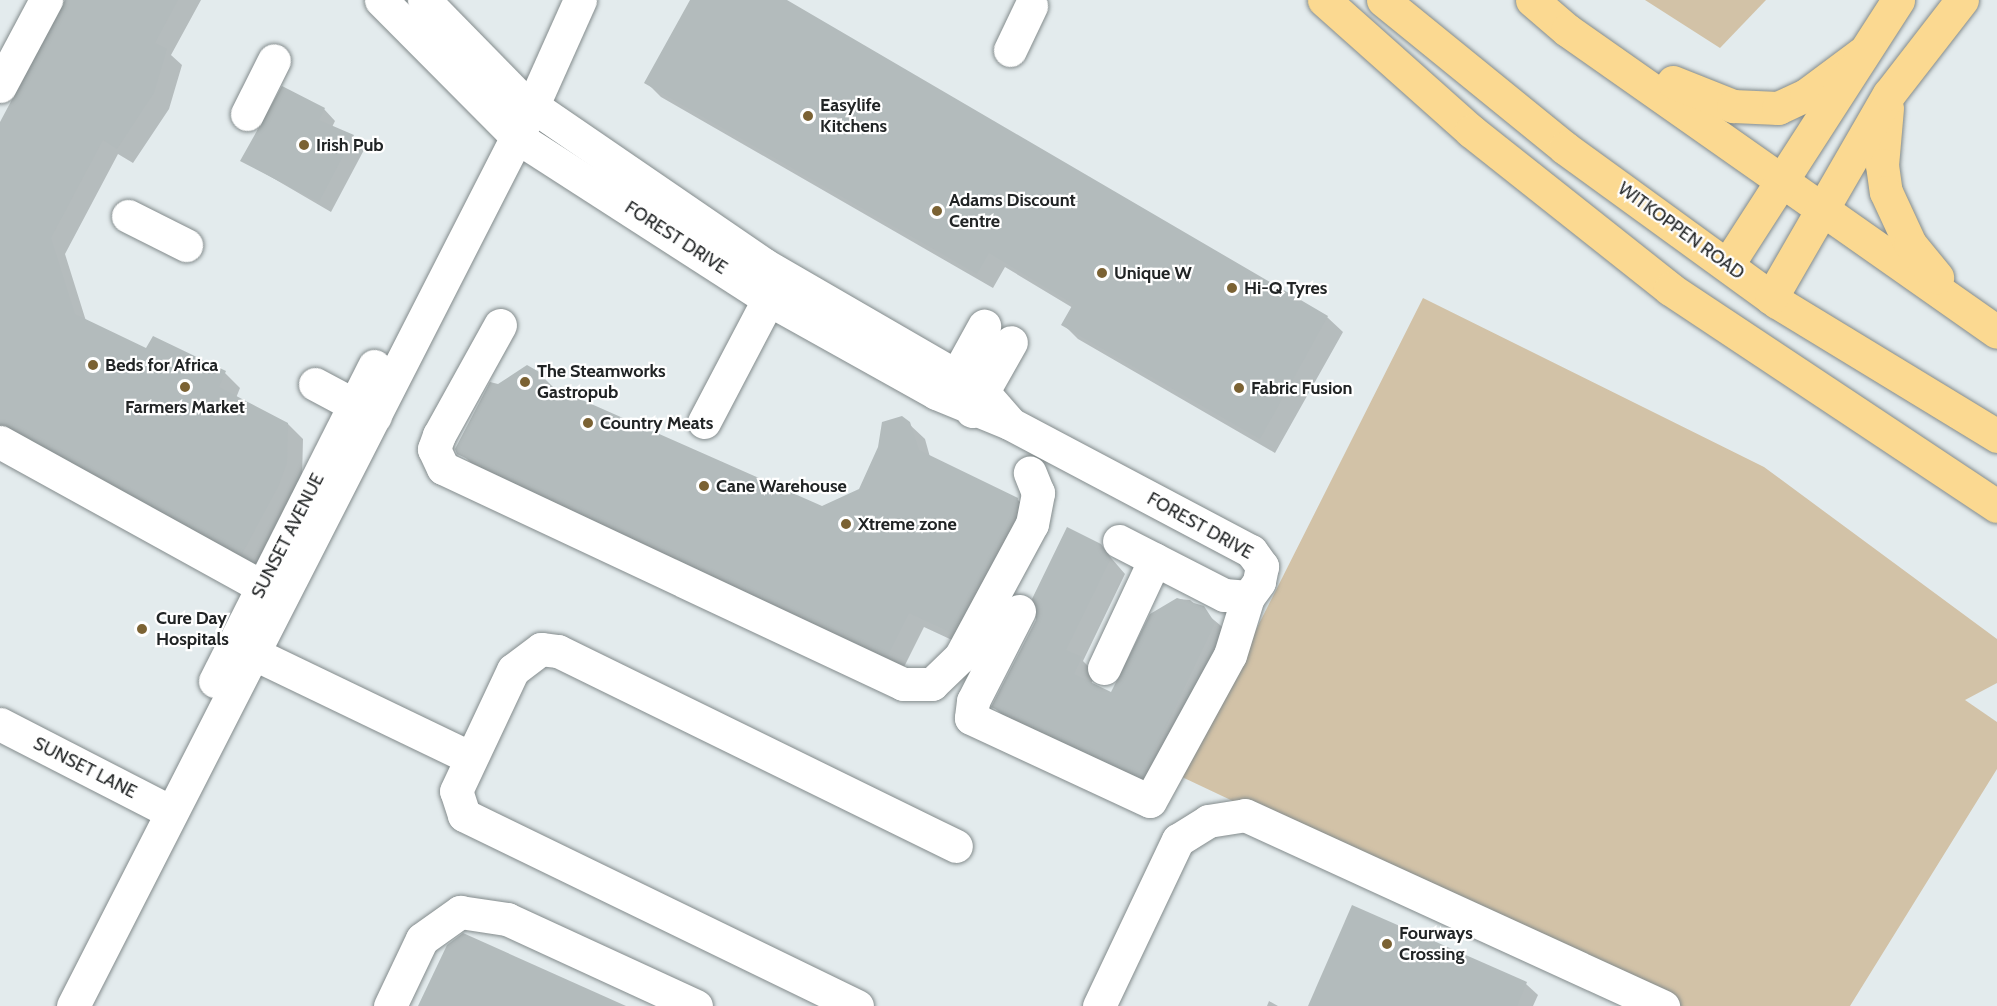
<!DOCTYPE html>
<html>
<head>
<meta charset="utf-8">
<style>
  body { margin:0 }
  #map { position:relative; width:1997px; height:1006px; overflow:hidden; background:#e3ebed; font-family:Cabin,sans-serif }
  div>[style] { position:absolute }
  .green>* { inset:0; background:#d2c2a7 }
  .shadow>* { inset:0; background:#0003 }
  .building>* { inset:0; background:#b3bbbc }
  .roads { filter:drop-shadow(0 0 2px #838b8c) drop-shadow(0 0 2px #838b8c) }
  .minor>* { height:33px; margin:-16.5px; padding:0 16.5px; transform-origin:16.5px; border-radius:16.5px; background:#fff }
  .major>* { height:33px; margin:-16.5px; padding:0 16.5px; transform-origin:16.5px; border-radius:16.5px; background:#fbd991 }
  .dots>* { width:16px; height:16px; translate:-50% -50%; box-sizing:border-box; border:3px solid #fff; border-radius:50% }
  span { translate:-50% -50%; white-space:nowrap; text-align:center; line-height:1.15; -webkit-text-stroke:4.5px #fff; paint-order:stroke }
  .poi-label { font-size:18px; color:#212425; font-weight:700 }
  .left { translate:0 -50%; text-align:left }
  .street-label { font-size:18px; color:#212425 }
</style>
</head>
<body>
<div id="map">
  <div class="green">
    <div style="clip-path:polygon(1645px 0,1766px 0,1720px 48px)"></div>
    <div style="clip-path:polygon(1423px 298px,1764px 467px,1997px 639px,1997px 683px,1965px 700px,1997px 722px,1997px 769px,1850px 1006px,1666px 1006px,1182px 777px)"></div>
  </div>
  <div class="shadow">
    <div style="clip-path:polygon(67px 0,201px 0,171px 55px,182px 65px,169px 109px,133px 163px,118px 154px,65px 254px,86px 321px,147px 350px,225px 373px,240px 388px,236px 398px,288px 424px,303px 439px,302px 479px,257px 568px,0 434px,0 125px)"></div>
    <div style="clip-path:polygon(692px 0,784px 0,1327px 317px,1343px 332px,1275px 453px,1078px 339px,1063px 324px,1073px 308px,1005px 267px,993px 288px,661px 97px,646px 82px)"></div>
    <div style="clip-path:polygon(324px 109px,335px 121px,332px 127px,365px 148px,331px 212px,242px 160px)"></div>
    <div style="clip-path:polygon(540px 374px,556px 390px,822px 507px,860px 490px,909px 424px,925px 439px,930px 457px,1017px 499px,1032px 514px,967px 647px,924px 627px,903px 669px,471px 463px,456px 448px,498px 386px)"></div>
    <div style="clip-path:polygon(1100px 545px,1125px 574px,1083px 661px,1096px 674px,1091px 684px,1112px 694px,1178px 599px,1190px 600px,1226px 630px,1157px 791px,1008px 721px,993px 706px)"></div>
    <div style="clip-path:polygon(1352px 907px,1526px 984px,1538px 995px,1533px 1006px,1310px 1006px)"></div>
    <div style="clip-path:polygon(1269px 1001px,1278px 1006px,1267px 1006px)"></div>
  </div>
  <div class="building">
    <div style="clip-path:polygon(65px 0,178px 0,155px 43px,167px 49px,154px 93px,117px 149px,103px 140px,51px 238px,75px 314px,146px 348px,153px 336px,226px 371px,219px 387px,288px 423px,287px 463px,279px 485px,242px 554px,0 423px,0 122px)"></div>
    <div style="clip-path:polygon(690px 0,787px 0,1328px 316px,1260px 439px,1061px 325px,1073px 304px,989px 253px,977px 274px,644px 83px)"></div>
    <div style="clip-path:polygon(282px 86px,325px 108px,319px 120px,354px 135px,319px 202px,240px 161px)"></div>
    <div style="clip-path:polygon(527px 365px,541px 373px,546px 384px,822px 506px,859px 489px,878px 447px,882px 422px,902px 416px,910px 422px,919px 450px,1018px 498px,1014px 518px,952px 633px,909px 613px,888px 655px,457px 454px,455px 449px,490px 382px,498px 384px)"></div>
    <div style="clip-path:polygon(1067px 527px,1101px 544px,1111px 558px,1066px 650px,1082px 657px,1074px 674px,1111px 692px,1150px 614px,1177px 598px,1204px 606px,1215px 623px,1142px 777px,991px 707px,1036px 620px,1032px 599px)"></div>
    <div style="clip-path:polygon(1352px 905px,1527px 982px,1517px 1006px,1308px 1006px)"></div>
    <div style="clip-path:polygon(463px 933px,626px 1006px,418px 1006px,447px 945px)"></div>
  </div>
  <div class="roads">
    <div class="minor">
      <div style="left:381px;top:0;width:193px;rotate:45.2deg"></div>
      <div style="left:517px;top:137px;width:299px;rotate:32.8deg"></div>
      <div style="left:768px;top:299px;width:193px;rotate:29.2deg"></div>
      <div style="left:936px;top:393px;width:79px;rotate:22.3deg"></div>
      <div style="left:1009px;top:423px;width:274px;rotate:27.9deg"></div>
      <div style="left:1251px;top:551px;width:19px;rotate:54deg"></div>
      <div style="left:1262px;top:566px;width:16px;rotate:101deg"></div>
      <div style="left:1259px;top:582px;width:19px;rotate:126deg"></div>
      <div style="left:1248px;top:597px;width:24px;rotate:-175deg"></div>
      <div style="left:1224px;top:595px;width:118px;rotate:-152.8deg"></div>
      <div style="left:424px;top:0;width:134px;rotate:45.6deg"></div>
      <div style="left:518px;top:96px;width:297px;rotate:34.4deg"></div>
      <div style="left:763px;top:264px;width:253px;rotate:30.1deg"></div>
      <div style="left:982px;top:391px;width:40px;rotate:49deg"></div>
      <div style="left:1010px;top:50px;width:49px;rotate:-64.5deg"></div>
      <div style="left:0;top:86px;width:98px;rotate:-61.9deg"></div>
      <div style="left:247px;top:114px;width:60px;rotate:-63.4deg"></div>
      <div style="left:128px;top:216px;width:65px;rotate:26.6deg"></div>
      <div style="left:500px;top:325px;width:126px;rotate:119deg"></div>
      <div style="left:439px;top:435px;width:15px;rotate:110deg"></div>
      <div style="left:434px;top:449px;width:21px;rotate:65deg"></div>
      <div style="left:443px;top:468px;width:508px;rotate:25.15deg"></div>
      <div style="left:903px;top:684px;width:29px"></div>
      <div style="left:932px;top:684px;width:39px;rotate:-44deg"></div>
      <div style="left:960px;top:657px;width:151px;rotate:-61.6deg"></div>
      <div style="left:1032px;top:524px;width:32px;rotate:-79deg"></div>
      <div style="left:1038px;top:493px;width:22px;rotate:-112deg"></div>
      <div style="left:315px;top:384px;width:68px;rotate:28.1deg"></div>
      <div style="left:947px;top:393px;width:77px;rotate:-61.1deg"></div>
      <div style="left:972px;top:411px;width:79px;rotate:-60.5deg"></div>
      <div style="left:704px;top:422px;width:161px;rotate:-62.3deg"></div>
      <div style="left:0;top:442px;width:321px;rotate:28.9deg"></div>
      <div style="left:1019px;top:611px;width:101px;rotate:117.1deg"></div>
      <div style="left:973px;top:701px;width:17px;rotate:97deg"></div>
      <div style="left:971px;top:718px;width:197px;rotate:24.9deg"></div>
      <div style="left:1150px;top:801px;width:166px;rotate:-61.3deg"></div>
      <div style="left:1230px;top:655px;width:61px;rotate:-72.8deg"></div>
      <div style="left:236px;top:645px;width:259px;rotate:25.7deg"></div>
      <div style="left:1104px;top:668px;width:120px;rotate:-64.9deg"></div>
      <div style="left:215px;top:681px;width:353px;rotate:-63.2deg"></div>
      <div style="left:0;top:724px;width:192px;rotate:27.2deg"></div>
      <div style="left:73px;top:1006px;width:1012px;rotate:-62.95deg"></div>
      <div style="left:533px;top:105px;width:115px;rotate:-65.9deg"></div>
      <div style="left:390px;top:1006px;width:74px;rotate:-64.5deg"></div>
      <div style="left:422px;top:939px;width:47px;rotate:-35.4deg"></div>
      <div style="left:460px;top:912px;width:48px;rotate:8.5deg"></div>
      <div style="left:507px;top:919px;width:208px;rotate:24.7deg"></div>
      <div style="left:857px;top:1006px;width:437px;rotate:-154.1deg"></div>
      <div style="left:464px;top:815px;width:25px;rotate:-108deg"></div>
      <div style="left:456px;top:791px;width:134px;rotate:-64.8deg"></div>
      <div style="left:513px;top:670px;width:35px;rotate:-37deg"></div>
      <div style="left:541px;top:649px;width:17px;rotate:7deg"></div>
      <div style="left:558px;top:651px;width:443px;rotate:26.1deg"></div>
      <div style="left:1099px;top:1006px;width:184px;rotate:-64.6deg"></div>
      <div style="left:1178px;top:840px;width:36px;rotate:-32deg"></div>
      <div style="left:1208px;top:821px;width:37px;rotate:-9deg"></div>
      <div style="left:1245px;top:815px;width:460px;rotate:24.6deg"></div>
    </div>
    <div class="major">
      <div style="left:1324px;top:0;width:197px;rotate:41.7deg"></div>
      <div style="left:1471px;top:131px;width:254px;rotate:38.4deg"></div>
      <div style="left:1670px;top:289px;width:392px;rotate:33.6deg"></div>
      <div style="left:1383px;top:0;width:235px;rotate:39.1deg"></div>
      <div style="left:1565px;top:148px;width:262px;rotate:36deg"></div>
      <div style="left:1777px;top:302px;width:258px;rotate:31.3deg"></div>
      <div style="left:1532px;top:0;width:46px;rotate:40.6deg"></div>
      <div style="left:1567px;top:30px;width:525px;rotate:35.08deg"></div>
      <div style="left:1673px;top:82px;width:65px;rotate:21.8deg"></div>
      <div style="left:1733px;top:106px;width:45px;rotate:2.5deg"></div>
      <div style="left:1778px;top:108px;width:31px;rotate:-25deg"></div>
      <div style="left:1806px;top:95px;width:69px;rotate:-36.7deg"></div>
      <div style="left:1887px;top:108px;width:57px;rotate:95deg"></div>
      <div style="left:1882px;top:165px;width:27px;rotate:82deg"></div>
      <div style="left:1886px;top:192px;width:57px;rotate:65.2deg"></div>
      <div style="left:1910px;top:244px;width:43px;rotate:50.7deg"></div>
      <div style="left:1728px;top:264px;width:314px;rotate:-57.2deg"></div>
      <div style="left:1771px;top:298px;width:236px;rotate:-60deg"></div>
      <div style="left:1889px;top:94px;width:119px;rotate:-52.2deg"></div>
    </div>
  </div>
  <div class="dots">
    <div style="left:808px;top:116px;background:#7b6233"></div>
    <div style="left:304px;top:145px;background:#7b6233"></div>
    <div style="left:937px;top:211px;background:#7b6233"></div>
    <div style="left:1102px;top:273px;background:#7b6233"></div>
    <div style="left:1232px;top:288px;background:#7b6233"></div>
    <div style="left:93px;top:365px;background:#7b6233"></div>
    <div style="left:525px;top:382px;background:#7b6233"></div>
    <div style="left:185px;top:387px;background:#7b6233"></div>
    <div style="left:1239px;top:388px;background:#7b6233"></div>
    <div style="left:588px;top:423px;background:#7b6233"></div>
    <div style="left:704px;top:486px;background:#7b6233"></div>
    <div style="left:846px;top:524px;background:#7b6233"></div>
    <div style="left:142px;top:629px;background:#7b6233"></div>
    <div style="left:1387px;top:944px;background:#7b6233"></div>
  </div>
  <div class="poi-label">
    <span class="left" style="left:820px;top:116px">Easylife<br>Kitchens</span>
    <span class="left" style="left:316px;top:145px">Irish Pub</span>
    <span class="left" style="left:949px;top:211px">Adams Discount<br>Centre</span>
    <span class="left" style="left:1114px;top:273px">Unique W</span>
    <span class="left" style="left:1244px;top:288px">Hi-Q Tyres</span>
    <span class="left" style="left:105px;top:365px">Beds for Africa</span>
    <span class="left" style="left:537px;top:382px">The Steamworks<br>Gastropub</span>
    <span class="left" style="left:1251px;top:388px">Fabric Fusion</span>
    <span style="left:185px;top:407px">Farmers Market</span>
    <span class="left" style="left:600px;top:423px">Country Meats</span>
    <span class="left" style="left:716px;top:486px">Cane Warehouse</span>
    <span class="left" style="left:858px;top:524px">Xtreme zone</span>
    <span class="left" style="left:156px;top:629px">Cure Day<br>Hospitals</span>
    <span class="left" style="left:1399px;top:944px">Fourways<br>Crossing</span>
  </div>
  <div class="street-label">
    <span style="left:1681px;top:231px;rotate:36deg">WITKOPPEN ROAD</span>
    <span style="left:676px;top:238px;rotate:33deg">FOREST DRIVE</span>
    <span style="left:1200px;top:526px;rotate:29deg">FOREST DRIVE</span>
    <span style="left:288px;top:536px;rotate:-63deg">SUNSET AVENUE</span>
    <span style="left:85px;top:768px;rotate:27deg">SUNSET LANE</span>
  </div>
</div>
</body>
</html>
